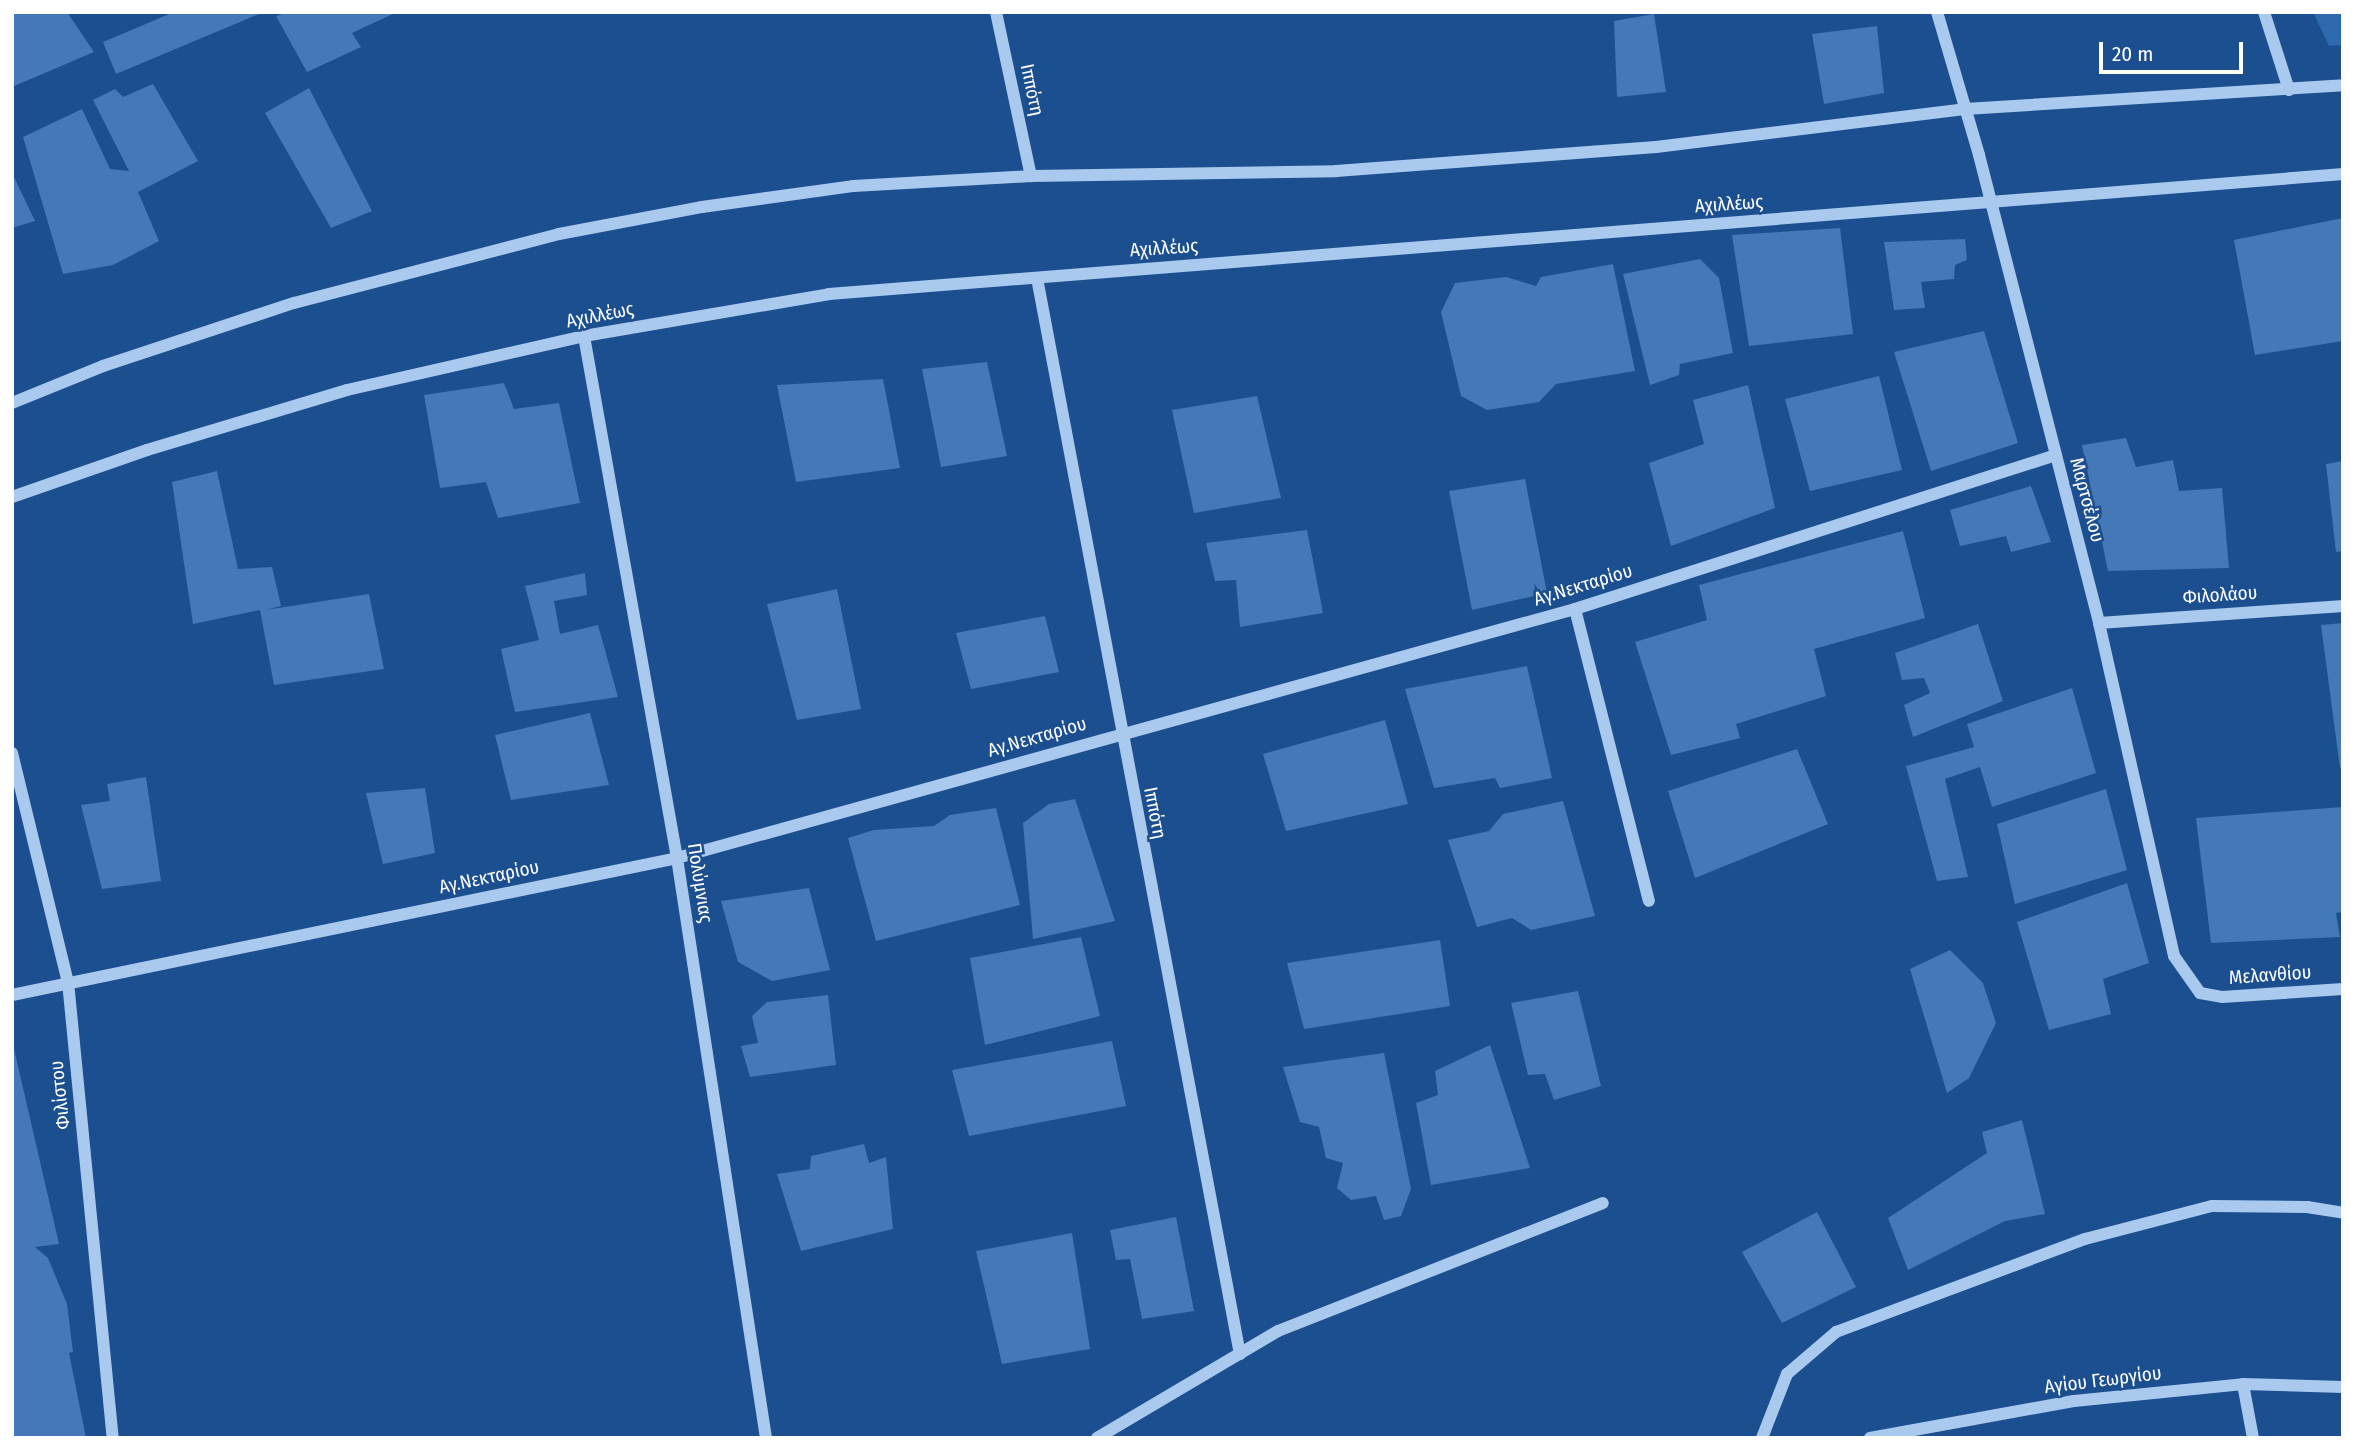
<!DOCTYPE html>
<html>
<head>
<meta charset="utf-8">
<style>
  body { margin:0 }
  #map { position:relative; width:2355px; height:1450px; overflow:hidden; background:#1b4f8f; font-family:"Fira Sans Condensed",sans-serif }
  div>[style] { position:absolute }
  .green>* { inset:0; background:#2e69ad }
  .building>* { inset:0; background:#4478b7 }
  .minor>* { height:12px; margin:-6px; padding:0 6px; transform-origin:6px; border-radius:6px; background:#a9c9ee }
  span { translate:-50% -50%; white-space:nowrap; text-align:center; line-height:1.15; -webkit-text-stroke:5px #1b4f8f; paint-order:stroke }
  .street-label { font-size:19px; color:#fff }
  .frame { position:absolute; inset:0; border:14px solid #fff; pointer-events:none }
  .scale { position:absolute; left:2099px; top:42px; width:144px; height:32px; box-sizing:border-box; border:4px solid #fff; border-top:0; padding-left:9px; font-size:21px; line-height:24px; white-space:nowrap; color:#fff; -webkit-text-stroke:5px #1b4f8f; paint-order:stroke }
</style>
</head>
<body>
<div id="map">
  <div class="green">
    <div style="clip-path:polygon(2313px 12px,2343px 12px,2343px 45px,2329px 46px)"></div>
  </div>
  <div class="building">
    <div style="clip-path:polygon(12px 12px,67px 12px,94px 52px,12px 87px)"></div>
    <div style="clip-path:polygon(174px 12px,264px 12px,116px 74px,103px 42px)"></div>
    <div style="clip-path:polygon(289px 12px,397px 12px,352px 33px,361px 47px,307px 72px,276px 16px)"></div>
    <div style="clip-path:polygon(1654px 14px,1666px 92px,1617px 97px,1614px 21px)"></div>
    <div style="clip-path:polygon(1877px 26px,1884px 93px,1824px 104px,1812px 34px)"></div>
    <div style="clip-path:polygon(153px 84px,198px 161px,138px 192px,159px 241px,113px 265px,63px 274px,23px 137px,82px 109px,110px 169px,129px 171px,93px 100px,115px 89px,123px 97px)"></div>
    <div style="clip-path:polygon(309px 88px,372px 211px,331px 228px,265px 113px)"></div>
    <div style="clip-path:polygon(12px 173px,35px 221px,12px 228px)"></div>
    <div style="clip-path:polygon(2343px 218px,2343px 341px,2255px 355px,2234px 240px)"></div>
    <div style="clip-path:polygon(1840px 228px,1853px 334px,1749px 346px,1732px 235px)"></div>
    <div style="clip-path:polygon(1965px 239px,1967px 260px,1955px 265px,1954px 279px,1921px 282px,1925px 308px,1894px 310px,1884px 242px)"></div>
    <div style="clip-path:polygon(1700px 259px,1719px 278px,1733px 353px,1680px 364px,1679px 375px,1650px 385px,1623px 274px)"></div>
    <div style="clip-path:polygon(1613px 264px,1635px 371px,1556px 384px,1539px 402px,1487px 410px,1461px 396px,1441px 312px,1455px 283px,1506px 277px,1536px 286px,1541px 277px)"></div>
    <div style="clip-path:polygon(1984px 331px,2018px 443px,1931px 471px,1894px 352px)"></div>
    <div style="clip-path:polygon(987px 362px,1007px 456px,941px 467px,922px 369px)"></div>
    <div style="clip-path:polygon(1879px 376px,1902px 470px,1810px 491px,1785px 399px)"></div>
    <div style="clip-path:polygon(883px 379px,900px 468px,796px 482px,777px 385px)"></div>
    <div style="clip-path:polygon(504px 383px,514px 409px,559px 403px,580px 503px,498px 518px,486px 482px,440px 488px,424px 395px)"></div>
    <div style="clip-path:polygon(1748px 385px,1775px 508px,1671px 546px,1649px 463px,1704px 444px,1693px 400px)"></div>
    <div style="clip-path:polygon(1257px 396px,1281px 498px,1194px 513px,1172px 410px)"></div>
    <div style="clip-path:polygon(2126px 438px,2136px 467px,2173px 460px,2179px 491px,2222px 488px,2229px 568px,2108px 571px,2082px 445px)"></div>
    <div style="clip-path:polygon(2343px 461px,2343px 551px,2336px 552px,2326px 464px)"></div>
    <div style="clip-path:polygon(217px 471px,238px 569px,272px 567px,281px 606px,265px 610px,369px 594px,384px 669px,274px 685px,260px 610px,193px 624px,172px 482px)"></div>
    <div style="clip-path:polygon(1525px 479px,1547px 593px,1472px 610px,1449px 491px)"></div>
    <div style="clip-path:polygon(2031px 486px,2051px 542px,2011px 552px,2006px 536px,1960px 546px,1950px 510px)"></div>
    <div style="clip-path:polygon(1307px 530px,1323px 613px,1240px 627px,1236px 580px,1215px 581px,1206px 543px)"></div>
    <div style="clip-path:polygon(1903px 531px,1925px 618px,1814px 649px,1826px 696px,1736px 724px,1740px 738px,1671px 755px,1635px 642px,1707px 620px,1699px 585px)"></div>
    <div style="clip-path:polygon(585px 573px,587px 595px,554px 601px,560px 634px,598px 625px,618px 697px,515px 712px,501px 649px,539px 640px,525px 586px)"></div>
    <div style="clip-path:polygon(837px 589px,861px 709px,797px 720px,767px 604px)"></div>
    <div style="clip-path:polygon(1045px 616px,1059px 672px,971px 689px,956px 633px)"></div>
    <div style="clip-path:polygon(2343px 623px,2343px 768px,2340px 768px,2321px 625px)"></div>
    <div style="clip-path:polygon(1978px 624px,2003px 701px,1913px 737px,1904px 705px,1930px 693px,1924px 678px,1902px 680px,1895px 653px)"></div>
    <div style="clip-path:polygon(1527px 666px,1552px 778px,1500px 788px,1495px 778px,1434px 788px,1405px 689px)"></div>
    <div style="clip-path:polygon(2072px 688px,2096px 773px,1992px 807px,1980px 767px,1945px 779px,1968px 877px,1937px 881px,1906px 766px,1974px 747px,1967px 724px)"></div>
    <div style="clip-path:polygon(590px 713px,609px 785px,511px 800px,495px 735px)"></div>
    <div style="clip-path:polygon(1385px 720px,1408px 804px,1286px 831px,1263px 754px)"></div>
    <div style="clip-path:polygon(1797px 749px,1828px 824px,1695px 878px,1668px 791px)"></div>
    <div style="clip-path:polygon(146px 777px,161px 881px,102px 889px,81px 805px,110px 801px,107px 784px)"></div>
    <div style="clip-path:polygon(425px 788px,435px 853px,383px 864px,366px 793px)"></div>
    <div style="clip-path:polygon(2106px 789px,2127px 870px,2015px 904px,1997px 824px)"></div>
    <div style="clip-path:polygon(1075px 799px,1115px 921px,1033px 939px,1023px 823px,1049px 804px)"></div>
    <div style="clip-path:polygon(1563px 801px,1595px 916px,1531px 930px,1512px 918px,1477px 927px,1448px 840px,1489px 831px,1503px 814px)"></div>
    <div style="clip-path:polygon(2343px 807px,2343px 912px,2336px 913px,2340px 937px,2211px 943px,2196px 818px)"></div>
    <div style="clip-path:polygon(996px 808px,1020px 905px,876px 941px,848px 838px,874px 830px,934px 826px,950px 815px)"></div>
    <div style="clip-path:polygon(2127px 883px,2149px 963px,2103px 979px,2111px 1014px,2049px 1030px,2017px 922px)"></div>
    <div style="clip-path:polygon(809px 888px,830px 970px,772px 981px,738px 962px,721px 901px)"></div>
    <div style="clip-path:polygon(1081px 937px,1100px 1016px,985px 1045px,970px 958px)"></div>
    <div style="clip-path:polygon(1440px 940px,1450px 1006px,1304px 1029px,1287px 963px)"></div>
    <div style="clip-path:polygon(1950px 950px,1983px 983px,1996px 1023px,1969px 1078px,1947px 1093px,1910px 969px)"></div>
    <div style="clip-path:polygon(1578px 991px,1601px 1086px,1554px 1100px,1545px 1074px,1528px 1075px,1511px 1003px)"></div>
    <div style="clip-path:polygon(828px 995px,836px 1065px,750px 1077px,741px 1046px,758px 1043px,752px 1016px,767px 1002px)"></div>
    <div style="clip-path:polygon(12px 1040px,59px 1244px,35px 1247px,48px 1258px,67px 1304px,73px 1352px,69px 1353px,86px 1438px,12px 1438px)"></div>
    <div style="clip-path:polygon(1112px 1041px,1126px 1106px,969px 1136px,952px 1070px)"></div>
    <div style="clip-path:polygon(1490px 1045px,1530px 1168px,1431px 1185px,1416px 1103px,1438px 1095px,1435px 1071px)"></div>
    <div style="clip-path:polygon(1384px 1053px,1411px 1189px,1401px 1216px,1384px 1220px,1376px 1196px,1351px 1200px,1337px 1188px,1343px 1163px,1326px 1158px,1319px 1127px,1300px 1122px,1283px 1067px)"></div>
    <div style="clip-path:polygon(2022px 1120px,2045px 1214px,2005px 1221px,1908px 1270px,1888px 1218px,1987px 1153px,1982px 1132px)"></div>
    <div style="clip-path:polygon(864px 1144px,869px 1163px,886px 1157px,893px 1229px,801px 1251px,777px 1174px,810px 1169px,811px 1156px)"></div>
    <div style="clip-path:polygon(1817px 1212px,1856px 1287px,1782px 1323px,1742px 1252px)"></div>
    <div style="clip-path:polygon(1176px 1217px,1194px 1311px,1142px 1319px,1130px 1259px,1116px 1260px,1110px 1230px)"></div>
    <div style="clip-path:polygon(1072px 1233px,1090px 1349px,1002px 1364px,976px 1251px)"></div>
  </div>
  <div class="minor">
    <div style="left:996px;top:12px;width:168px;rotate:78deg"></div>
    <div style="left:1937px;top:12px;width:149px;rotate:73.6deg"></div>
    <div style="left:1979px;top:155px;width:483px;rotate:75.6deg"></div>
    <div style="left:2099px;top:623px;width:341px;rotate:77.3deg"></div>
    <div style="left:2174px;top:956px;width:45px;rotate:54.9deg"></div>
    <div style="left:2200px;top:993px;width:22px;rotate:10deg"></div>
    <div style="left:2222px;top:997px;width:121px;rotate:-3.8deg"></div>
    <div style="left:2264px;top:12px;width:82px;rotate:72.2deg"></div>
    <div style="left:1037px;top:278px;width:1095px;rotate:79.32deg"></div>
    <div style="left:584px;top:336px;width:530px;rotate:79.9deg"></div>
    <div style="left:677px;top:858px;width:587px;rotate:81.28deg"></div>
    <div style="left:12px;top:403px;width:98px;rotate:-22.1deg"></div>
    <div style="left:103px;top:366px;width:201px;rotate:-18.3deg"></div>
    <div style="left:294px;top:303px;width:274px;rotate:-14.6deg"></div>
    <div style="left:559px;top:234px;width:146px;rotate:-10.7deg"></div>
    <div style="left:702px;top:207px;width:152px;rotate:-7.9deg"></div>
    <div style="left:853px;top:186px;width:178px;rotate:-3.2deg"></div>
    <div style="left:1031px;top:176px;width:305px;rotate:-0.9deg"></div>
    <div style="left:1336px;top:171px;width:321px;rotate:-4.3deg"></div>
    <div style="left:1656px;top:147px;width:311px;rotate:-7deg"></div>
    <div style="left:1965px;top:109px;width:379px;rotate:-3.6deg"></div>
    <div style="left:12px;top:497px;width:143px;rotate:-19.2deg"></div>
    <div style="left:147px;top:450px;width:209px;rotate:-16.7deg"></div>
    <div style="left:347px;top:390px;width:243px;rotate:-12.8deg"></div>
    <div style="left:584px;top:336px;width:249px;rotate:-9.7deg"></div>
    <div style="left:829px;top:294px;width:1519px;rotate:-4.53deg"></div>
    <div style="left:1575px;top:609px;width:301px;rotate:75.8deg"></div>
    <div style="left:2099px;top:623px;width:245px;rotate:-4deg"></div>
    <div style="left:12px;top:753px;width:236px;rotate:76.3deg"></div>
    <div style="left:68px;top:982px;width:458px;rotate:84.4deg"></div>
    <div style="left:12px;top:995px;width:679px;rotate:-11.64deg"></div>
    <div style="left:677px;top:858px;width:932px;rotate:-15.5deg"></div>
    <div style="left:1575px;top:609px;width:505px;rotate:-17.75deg"></div>
    <div style="left:2243px;top:1384px;width:55px;rotate:79.5deg"></div>
    <div style="left:1097px;top:1438px;width:210px;rotate:-30.6deg"></div>
    <div style="left:1278px;top:1331px;width:349px;rotate:-21.5deg"></div>
    <div style="left:1762px;top:1438px;width:69px;rotate:-68.7deg"></div>
    <div style="left:1787px;top:1374px;width:65px;rotate:-40.6deg"></div>
    <div style="left:1836px;top:1332px;width:266px;rotate:-20.5deg"></div>
    <div style="left:2085px;top:1239px;width:131px;rotate:-14.6deg"></div>
    <div style="left:2212px;top:1206px;width:95px;rotate:0.6deg"></div>
    <div style="left:2307px;top:1207px;width:36px;rotate:9deg"></div>
    <div style="left:1870px;top:1438px;width:207px;rotate:-10.3deg"></div>
    <div style="left:2074px;top:1401px;width:170px;rotate:-5.7deg"></div>
    <div style="left:2243px;top:1384px;width:100px;rotate:1.7deg"></div>
  </div>
  <div class="street-label">
    <span style="left:1032px;top:90px;rotate:78deg">Ιππότη</span>
    <span style="left:1729px;top:204px;rotate:-4deg">Αχιλλέως</span>
    <span style="left:1164px;top:248px;rotate:-4deg">Αχιλλέως</span>
    <span style="left:600px;top:315px;rotate:-11deg">Αχιλλέως</span>
    <span style="left:2087px;top:500px;rotate:75deg">Μαρτσέλου</span>
    <span style="left:1583px;top:585px;rotate:-17deg">Αγ.Νεκταρίου</span>
    <span style="left:2220px;top:595px;rotate:-4deg">Φιλολάου</span>
    <span style="left:1037px;top:737px;rotate:-16deg">Αγ.Νεκταρίου</span>
    <span style="left:1155px;top:813px;rotate:79deg">Ιππότη</span>
    <span style="left:489px;top:877px;rotate:-12deg">Αγ.Νεκταρίου</span>
    <span style="left:700px;top:883px;rotate:81deg">Πολύμνιας</span>
    <span style="left:2270px;top:975px;rotate:-4deg">Μελανθίου</span>
    <span style="left:60px;top:1095px;rotate:-96deg">Φιλίστου</span>
    <span style="left:2103px;top:1380px;rotate:-7deg">Αγίου Γεωργίου</span>
  </div>
  <div class="frame"></div>
  <div class="scale">20 m</div>
</div>
</body>
</html>
